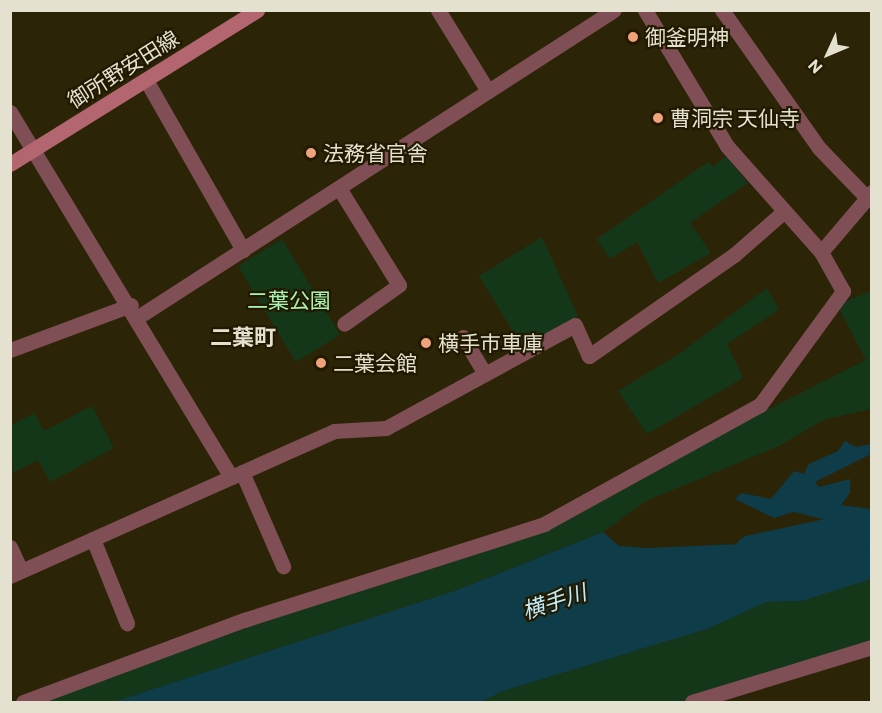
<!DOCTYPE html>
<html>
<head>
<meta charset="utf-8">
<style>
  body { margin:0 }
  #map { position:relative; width:882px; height:713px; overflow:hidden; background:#2b2407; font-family:Commissioner,"Noto Sans JP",sans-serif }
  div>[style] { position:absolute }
  .green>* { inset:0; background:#153719 }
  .water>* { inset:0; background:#0e3c49 }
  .river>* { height:36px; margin:-18px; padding:0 18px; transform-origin:18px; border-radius:18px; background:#0e3c49 }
  .street>* { height:15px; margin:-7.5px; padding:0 7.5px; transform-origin:7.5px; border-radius:7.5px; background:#804f55 }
  .secondary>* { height:15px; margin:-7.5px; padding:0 7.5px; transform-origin:7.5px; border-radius:7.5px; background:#b46670 }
  .dots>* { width:16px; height:16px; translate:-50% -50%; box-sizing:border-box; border:3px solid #211a00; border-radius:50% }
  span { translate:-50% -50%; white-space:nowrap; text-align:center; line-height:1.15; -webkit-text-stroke:4.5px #211a00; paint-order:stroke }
  .poi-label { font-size:21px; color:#e4e1d0 }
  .left { translate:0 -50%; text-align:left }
  .street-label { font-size:21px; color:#e4e1d0 }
  .park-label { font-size:21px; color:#abf4af }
  .neighbourhood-label { font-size:22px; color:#e4e1d0; font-weight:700 }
  .water-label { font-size:22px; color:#c1ebf9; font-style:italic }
  .frame { position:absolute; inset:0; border:12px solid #e4e1d0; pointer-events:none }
  .north { position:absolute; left:798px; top:24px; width:60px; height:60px; -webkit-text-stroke:4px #211a00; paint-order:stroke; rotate:226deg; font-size:16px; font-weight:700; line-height:24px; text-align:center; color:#e4e1d0 }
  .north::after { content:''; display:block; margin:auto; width:21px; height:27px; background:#e4e1d0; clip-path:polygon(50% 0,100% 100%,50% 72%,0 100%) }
</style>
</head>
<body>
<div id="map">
  <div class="green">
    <div style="clip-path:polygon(726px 156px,748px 183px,690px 223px,711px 253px,658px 283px,637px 242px,610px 259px,597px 239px,708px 162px,713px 167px)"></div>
    <div style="clip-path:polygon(542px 237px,578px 316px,522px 346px,479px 276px)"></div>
    <div style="clip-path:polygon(282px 239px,340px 335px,296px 362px,238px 266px)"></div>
    <div style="clip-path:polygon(767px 288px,779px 310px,727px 344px,743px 378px,647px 434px,618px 391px,682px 352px)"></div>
    <div style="clip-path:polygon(871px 291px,871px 409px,823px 420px,779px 446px,646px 501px,603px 532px,457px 590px,113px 702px,23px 702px,544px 524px,760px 405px,769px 409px,866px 360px,837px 305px)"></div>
    <div style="clip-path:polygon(92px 406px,114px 448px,50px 482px,38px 460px,13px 473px,11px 425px,34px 413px,44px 431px)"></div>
    <div style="clip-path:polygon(871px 579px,871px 647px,692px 702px,481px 702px,503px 691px,707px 629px,767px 602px,802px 601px)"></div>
  </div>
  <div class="water">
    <div style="clip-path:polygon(845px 441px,856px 447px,871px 444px,871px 454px,815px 482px,819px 487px,850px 479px,850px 493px,841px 505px,871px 509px,871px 579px,802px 601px,767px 602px,707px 629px,503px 691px,481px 702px,113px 702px,457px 590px,603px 532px,619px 546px,648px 548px,857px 539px,851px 526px,794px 512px,774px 518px,735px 499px,741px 493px,771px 499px,794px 471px,804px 474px,809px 464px,838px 451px)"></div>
  </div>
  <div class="river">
    <div style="left:752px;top:553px;width:123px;rotate:-12.2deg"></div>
  </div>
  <div class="street">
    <div style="left:438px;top:10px;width:95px;rotate:58.3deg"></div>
    <div style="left:722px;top:10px;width:169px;rotate:54.9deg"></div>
    <div style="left:819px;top:148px;width:71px;rotate:46.1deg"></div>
    <div style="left:146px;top:80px;width:196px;rotate:60.3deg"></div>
    <div style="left:10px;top:112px;width:427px;rotate:58.8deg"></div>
    <div style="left:339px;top:188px;width:114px;rotate:58.3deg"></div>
    <div style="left:399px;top:285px;width:67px;rotate:144.7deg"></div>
    <div style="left:821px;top:252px;width:79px;rotate:-49.6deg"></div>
    <div style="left:138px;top:317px;width:566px;rotate:-32.82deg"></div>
    <div style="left:463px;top:337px;width:43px;rotate:59.3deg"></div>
    <div style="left:10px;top:350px;width:129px;rotate:-20.4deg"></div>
    <div style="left:242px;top:472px;width:103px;rotate:66.4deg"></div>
    <div style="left:93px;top:539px;width:91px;rotate:68deg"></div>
    <div style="left:10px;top:547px;width:26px;rotate:65deg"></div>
    <div style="left:10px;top:576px;width:355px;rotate:-24.1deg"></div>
    <div style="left:334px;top:431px;width:52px;rotate:-3.3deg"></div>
    <div style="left:386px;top:428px;width:215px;rotate:-28.6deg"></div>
    <div style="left:575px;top:325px;width:34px;rotate:66deg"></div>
    <div style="left:589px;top:356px;width:177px;rotate:-34.9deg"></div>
    <div style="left:734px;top:255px;width:64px;rotate:-41.2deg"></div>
    <div style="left:23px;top:702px;width:236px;rotate:-20.4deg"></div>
    <div style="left:244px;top:620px;width:315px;rotate:-17.7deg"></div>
    <div style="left:544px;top:524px;width:247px;rotate:-28.9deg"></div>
    <div style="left:760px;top:405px;width:141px;rotate:-53.9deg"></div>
    <div style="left:843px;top:291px;width:45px;rotate:-119.4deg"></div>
    <div style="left:821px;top:252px;width:142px;rotate:-131.6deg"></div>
    <div style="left:727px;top:146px;width:159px;rotate:-121.1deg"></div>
    <div style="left:692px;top:702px;width:188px;rotate:-17deg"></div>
  </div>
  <div class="secondary">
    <div style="left:10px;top:164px;width:291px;rotate:-31.9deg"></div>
  </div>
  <div class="dots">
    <div style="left:633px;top:37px;background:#f0a27a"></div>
    <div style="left:658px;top:118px;background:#f0a27a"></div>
    <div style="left:311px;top:153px;background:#f0a27a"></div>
    <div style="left:426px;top:343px;background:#f0a27a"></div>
    <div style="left:321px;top:363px;background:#f0a27a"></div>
  </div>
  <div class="poi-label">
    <span class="left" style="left:645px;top:37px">御釜明神</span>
    <span class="left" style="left:670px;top:118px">曹洞宗 天仙寺</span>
    <span class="left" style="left:323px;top:153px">法務省官舎</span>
    <span class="left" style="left:438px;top:343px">横手市車庫</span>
    <span class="left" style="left:333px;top:363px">二葉会館</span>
  </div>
  <div class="street-label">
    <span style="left:123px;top:69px;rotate:-32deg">御所野安田線</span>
  </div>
  <div class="park-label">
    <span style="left:289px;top:300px">二葉公園</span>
  </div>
  <div class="neighbourhood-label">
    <span style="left:243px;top:337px">二葉町</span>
  </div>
  <div class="water-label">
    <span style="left:554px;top:601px;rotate:-18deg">横手川</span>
  </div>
  <div class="frame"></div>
  <div class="north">N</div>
</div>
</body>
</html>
